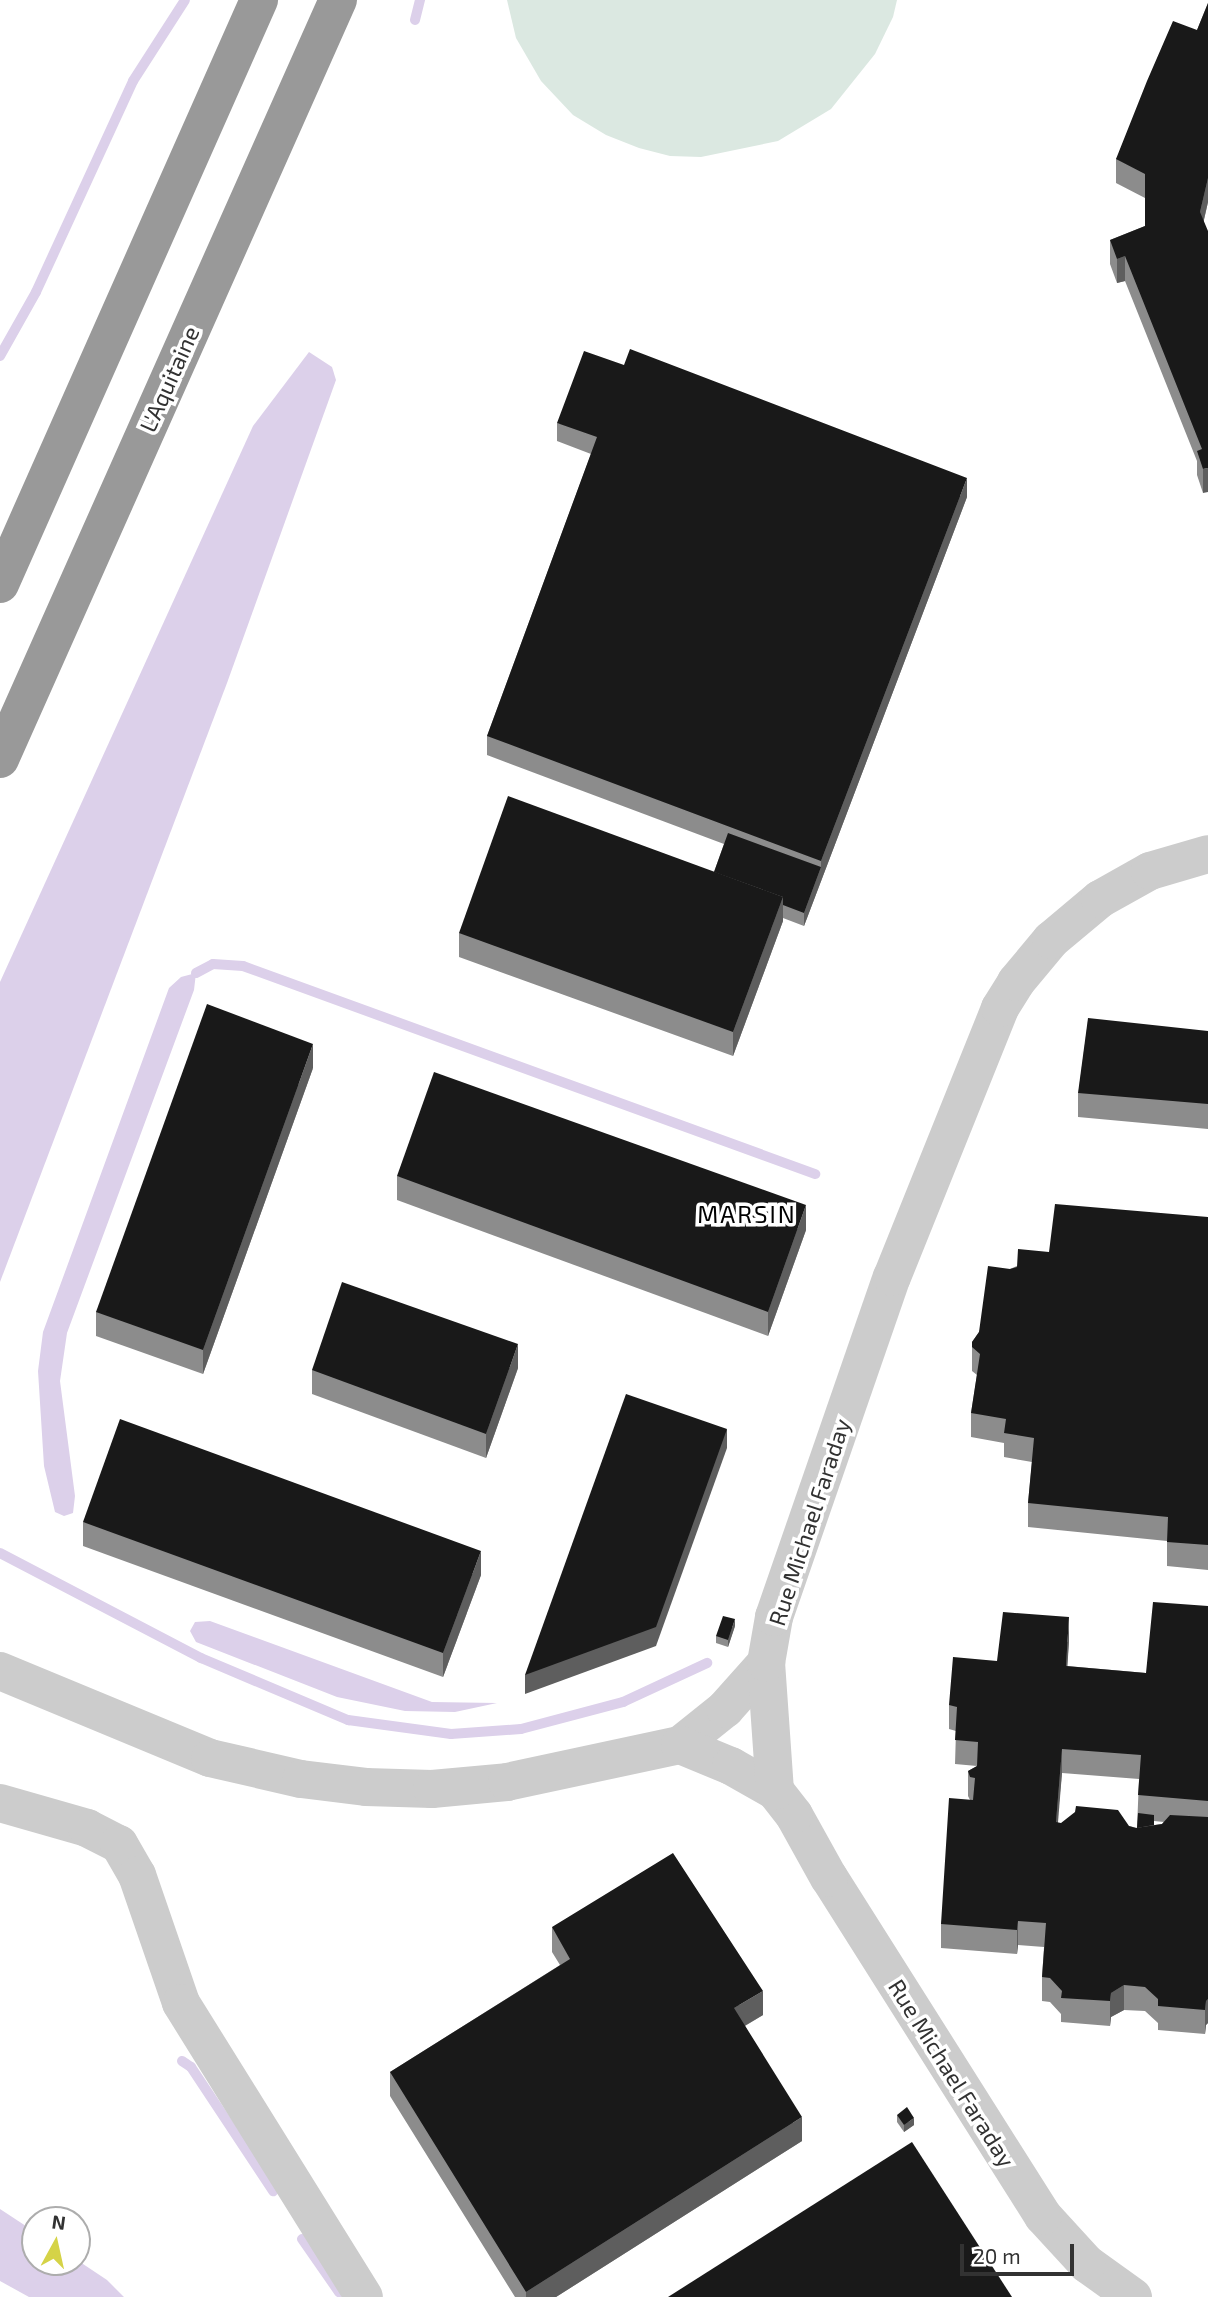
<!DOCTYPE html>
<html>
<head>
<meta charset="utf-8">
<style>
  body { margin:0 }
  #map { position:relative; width:1208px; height:2297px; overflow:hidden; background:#fff; font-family:"Exo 2",sans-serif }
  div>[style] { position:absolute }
  .green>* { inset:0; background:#dbe8e1 }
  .water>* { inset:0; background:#dcd0ea }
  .stream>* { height:10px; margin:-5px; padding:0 5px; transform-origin:5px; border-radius:5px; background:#dcd0ea }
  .street>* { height:38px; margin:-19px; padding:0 19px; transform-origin:19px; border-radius:19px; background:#ccc }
  .highway>* { height:38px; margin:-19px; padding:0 19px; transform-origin:19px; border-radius:19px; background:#999 }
  .wall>* { inset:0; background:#8c8c8c }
  .shaded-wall>* { inset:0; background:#5e5e5e }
  .building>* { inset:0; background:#191919 }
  span { translate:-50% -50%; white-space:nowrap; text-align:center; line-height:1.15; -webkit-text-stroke:7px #fff; paint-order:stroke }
  .street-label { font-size:23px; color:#323232 }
  .neighbourhood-label { font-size:24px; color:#000; letter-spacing:2px }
  .north { position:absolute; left:21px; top:2206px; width:70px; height:70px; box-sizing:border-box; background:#fff; border:2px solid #adadad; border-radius:50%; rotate:8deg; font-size:19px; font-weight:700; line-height:28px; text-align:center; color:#323232 }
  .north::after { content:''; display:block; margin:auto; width:24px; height:32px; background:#d5d347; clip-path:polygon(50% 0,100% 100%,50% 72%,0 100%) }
  .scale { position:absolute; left:960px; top:2244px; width:114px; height:32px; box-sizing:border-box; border:4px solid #323232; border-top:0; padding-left:9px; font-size:21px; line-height:24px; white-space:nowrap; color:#323232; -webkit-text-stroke:5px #fff; paint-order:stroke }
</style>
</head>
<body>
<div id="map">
  <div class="green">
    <div style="clip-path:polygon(507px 0,897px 0,893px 17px,875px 54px,831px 109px,778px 141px,701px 157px,670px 156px,639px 148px,606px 135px,573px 115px,541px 81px,516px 38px)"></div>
  </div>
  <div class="water">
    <div style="clip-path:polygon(309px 352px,332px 367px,336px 380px,227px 683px,0 1282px,0 982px,253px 426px)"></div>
    <div style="clip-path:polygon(196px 973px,194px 990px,67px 1333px,60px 1381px,75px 1496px,73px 1513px,64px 1516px,55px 1512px,44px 1466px,38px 1371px,43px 1332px,169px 988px,181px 977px)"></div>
    <div style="clip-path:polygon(210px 1621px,432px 1702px,497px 1703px,455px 1712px,405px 1711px,337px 1697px,196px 1642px,190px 1631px,195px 1622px)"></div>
    <div style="clip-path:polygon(0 2209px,35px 2232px,35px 2262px,77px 2260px,107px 2280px,124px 2297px,29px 2297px,0 2281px)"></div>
  </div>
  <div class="stream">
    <div style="left:415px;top:20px;width:21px;rotate:-76deg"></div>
    <div style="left:0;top:356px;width:73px;rotate:-60.6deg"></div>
    <div style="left:36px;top:292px;width:232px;rotate:-65.3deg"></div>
    <div style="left:133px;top:81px;width:96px;rotate:-57.3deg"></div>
    <div style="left:196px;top:973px;width:19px;rotate:-28deg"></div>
    <div style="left:213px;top:964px;width:30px;rotate:4deg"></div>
    <div style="left:243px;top:966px;width:609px;rotate:19.98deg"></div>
    <div style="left:0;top:1553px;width:227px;rotate:27.6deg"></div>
    <div style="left:201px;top:1658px;width:160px;rotate:22.9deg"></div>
    <div style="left:348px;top:1720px;width:104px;rotate:7.7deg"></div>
    <div style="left:451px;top:1734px;width:70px;rotate:-4.1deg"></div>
    <div style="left:521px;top:1729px;width:106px;rotate:-14.8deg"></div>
    <div style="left:623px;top:1702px;width:93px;rotate:-24.9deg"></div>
    <div style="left:182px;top:2061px;width:11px;rotate:34deg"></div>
    <div style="left:191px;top:2067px;width:149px;rotate:56.5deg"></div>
    <div style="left:302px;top:2239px;width:65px;rotate:55.1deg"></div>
  </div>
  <div class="street">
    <div style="left:0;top:1671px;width:227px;rotate:22.5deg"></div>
    <div style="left:210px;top:1758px;width:93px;rotate:13deg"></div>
    <div style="left:301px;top:1779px;width:65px;rotate:7deg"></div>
    <div style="left:366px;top:1787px;width:66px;rotate:1.7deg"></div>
    <div style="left:432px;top:1789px;width:75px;rotate:-5.3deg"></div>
    <div style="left:507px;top:1782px;width:177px;rotate:-12.1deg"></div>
    <div style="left:680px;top:1745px;width:58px;rotate:-38.7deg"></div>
    <div style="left:725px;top:1709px;width:62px;rotate:-48.3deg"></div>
    <div style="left:680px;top:1745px;width:55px;rotate:22.4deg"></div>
    <div style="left:731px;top:1766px;width:51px;rotate:29.6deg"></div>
    <div style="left:0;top:1803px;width:91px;rotate:16deg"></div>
    <div style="left:87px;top:1828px;width:36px;rotate:27deg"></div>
    <div style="left:119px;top:1844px;width:36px;rotate:60deg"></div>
    <div style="left:137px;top:1875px;width:135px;rotate:71deg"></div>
    <div style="left:181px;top:2003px;width:346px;rotate:58.1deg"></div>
    <div style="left:1133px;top:2297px;width:57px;rotate:-144.3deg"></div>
    <div style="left:1087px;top:2264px;width:65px;rotate:-132.5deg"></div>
    <div style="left:1043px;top:2216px;width:400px;rotate:-122.3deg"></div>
    <div style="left:829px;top:1878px;width:72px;rotate:-119.1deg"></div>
    <div style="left:794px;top:1815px;width:31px;rotate:-128deg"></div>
    <div style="left:775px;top:1791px;width:128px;rotate:-94deg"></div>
    <div style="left:766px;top:1663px;width:47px;rotate:-80.1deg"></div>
    <div style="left:774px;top:1617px;width:360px;rotate:-70.9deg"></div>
    <div style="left:892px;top:1277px;width:290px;rotate:-68.1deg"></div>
    <div style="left:1000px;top:1008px;width:31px;rotate:-58deg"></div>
    <div style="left:1016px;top:982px;width:55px;rotate:-50.2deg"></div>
    <div style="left:1051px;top:940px;width:64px;rotate:-39.9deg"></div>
    <div style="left:1100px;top:899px;width:57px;rotate:-29.2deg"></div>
    <div style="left:1150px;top:871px;width:60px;rotate:-16.3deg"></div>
  </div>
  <div class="highway">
    <div style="left:0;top:584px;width:639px;rotate:-66.08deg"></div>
    <div style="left:0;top:759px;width:831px;rotate:-66deg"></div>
  </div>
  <div class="wall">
    <div style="clip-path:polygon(1208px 3px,1208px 202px,1204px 220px,1203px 493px,1197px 475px,1197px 461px,1125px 281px,1117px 283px,1110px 264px,1110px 240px,1145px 226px,1145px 198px,1116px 183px,1116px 159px,1197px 30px)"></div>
    <div style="clip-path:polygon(557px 423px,967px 497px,804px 926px,783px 918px,783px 921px,733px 1056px,459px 957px,459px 933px,714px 872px,724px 844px,487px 755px,487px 736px,591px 454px,557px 441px)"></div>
    <div style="clip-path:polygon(1208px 1031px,1208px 1129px,1078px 1117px,1078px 1093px)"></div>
    <div style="clip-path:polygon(313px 1068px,203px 1374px,96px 1336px,96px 1312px)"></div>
    <div style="clip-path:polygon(397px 1176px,806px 1230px,768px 1336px,397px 1200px)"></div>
    <div style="clip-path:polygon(1208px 1217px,1208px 1570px,1167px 1566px,1167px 1541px,1028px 1527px,1028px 1503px,1032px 1462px,1004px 1457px,1004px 1443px,971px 1437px,971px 1413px,977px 1375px,972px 1371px,972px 1342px,979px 1332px,1010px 1269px,1049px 1252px)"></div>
    <div style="clip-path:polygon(518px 1368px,486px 1458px,312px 1394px,312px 1370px)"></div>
    <div style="clip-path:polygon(83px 1522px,481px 1575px,443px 1677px,83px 1546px)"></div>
    <div style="clip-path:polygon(evenodd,1208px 1606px,1208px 2023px,1206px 2025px,1205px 2034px,1158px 2030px,1158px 2023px,1145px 2011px,1124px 2010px,1111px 2017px,1110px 2026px,1061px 2022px,1061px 2014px,1050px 2002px,1042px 2001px,1042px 1977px,1044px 1947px,1018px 1945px,1017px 1954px,941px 1948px,941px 1924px,970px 1800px,968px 1796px,968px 1771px,977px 1766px,955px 1764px,956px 1731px,949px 1729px,949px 1705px,1069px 1641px,1067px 1666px,1146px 1673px,1208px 1606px,1062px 1773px,1139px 1779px,1137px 1828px,1129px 1826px,1057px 1823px,1062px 1773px,1208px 1606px,1154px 1821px,1164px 1822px,1162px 1824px,1154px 1825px,1154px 1821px)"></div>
    <div style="clip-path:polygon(735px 1626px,728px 1647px,716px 1643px,716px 1636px)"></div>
    <div style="clip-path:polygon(552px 1927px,763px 2015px,745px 2026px,802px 2141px,556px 2297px,515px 2297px,390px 2096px,390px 2072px,560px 1965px,552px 1952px)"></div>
    <div style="clip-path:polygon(897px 2115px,914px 2125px,904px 2132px,897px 2122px)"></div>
  </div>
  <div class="shaded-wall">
    <div style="clip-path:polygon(1208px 178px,1208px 202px,1200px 236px,1200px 212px)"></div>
    <div style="clip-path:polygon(1125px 256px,1125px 281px,1117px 283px,1117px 259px)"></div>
    <div style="clip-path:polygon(1208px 468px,1208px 492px,1203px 493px,1203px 469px)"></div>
    <div style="clip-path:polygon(967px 478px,967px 497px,804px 926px,804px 913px,821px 867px,821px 861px)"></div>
    <div style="clip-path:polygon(783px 897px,783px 921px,733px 1056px,733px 1032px)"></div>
    <div style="clip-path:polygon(313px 1044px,313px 1068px,203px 1374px,203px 1350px)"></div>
    <div style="clip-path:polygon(806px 1205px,806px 1230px,768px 1336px,768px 1312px)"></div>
    <div style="clip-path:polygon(518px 1344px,518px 1368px,486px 1458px,486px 1434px)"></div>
    <div style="clip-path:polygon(727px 1429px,727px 1448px,656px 1646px,525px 1694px,525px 1675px)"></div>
    <div style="clip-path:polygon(481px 1551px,481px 1575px,443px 1677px,443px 1653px)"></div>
    <div style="clip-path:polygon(1069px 1617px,1069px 1641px,1066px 1690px,1066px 1666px)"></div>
    <div style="clip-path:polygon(735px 1619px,735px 1626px,728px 1647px,728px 1640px)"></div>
    <div style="clip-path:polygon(1062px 1749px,1062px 1773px,1056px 1847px,1056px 1822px)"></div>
    <div style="clip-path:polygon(1018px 1921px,1018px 1945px,1017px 1954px,1017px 1930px)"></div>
    <div style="clip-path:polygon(1124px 1985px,1124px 2010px,1111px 2017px,1110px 2026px,1110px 2001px,1111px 1993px)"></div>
    <div style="clip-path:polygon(763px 1991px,763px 2015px,734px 2032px,734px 2008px)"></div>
    <div style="clip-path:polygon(1208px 1999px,1208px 2023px,1206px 2025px,1205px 2034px,1205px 2010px,1206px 2001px)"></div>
    <div style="clip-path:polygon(802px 2117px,802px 2141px,556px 2297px,526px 2297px,526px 2292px)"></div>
    <div style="clip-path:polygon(914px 2118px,914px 2125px,904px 2132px,904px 2125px)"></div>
  </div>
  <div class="building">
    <div style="clip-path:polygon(1208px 3px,1208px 178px,1200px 212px,1208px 231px,1208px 468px,1203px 469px,1197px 451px,1202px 449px,1125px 256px,1117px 259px,1110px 240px,1145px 226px,1145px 174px,1116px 159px,1147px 81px,1173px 21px,1197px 30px)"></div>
    <div style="clip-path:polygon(630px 349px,967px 478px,821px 861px,487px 736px,597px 437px,557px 423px,584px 351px,624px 365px)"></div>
    <div style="clip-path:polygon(508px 796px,783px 897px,733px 1032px,459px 933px)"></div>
    <div style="clip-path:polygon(728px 833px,821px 867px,804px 913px,783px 905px,783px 897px,714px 872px)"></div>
    <div style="clip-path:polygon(207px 1004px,313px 1044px,203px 1350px,96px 1312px)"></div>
    <div style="clip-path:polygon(1088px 1018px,1208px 1031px,1208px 1104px,1078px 1093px)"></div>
    <div style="clip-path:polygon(434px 1072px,806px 1205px,768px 1312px,397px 1176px)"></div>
    <div style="clip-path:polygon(1055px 1204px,1208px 1217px,1208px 1545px,1167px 1542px,1168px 1517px,1028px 1503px,1034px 1438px,1004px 1433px,1006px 1419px,971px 1413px,980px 1354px,972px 1347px,972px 1342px,979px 1332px,988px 1266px,1010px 1269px,1017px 1267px,1018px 1249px,1049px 1252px)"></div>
    <div style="clip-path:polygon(342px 1282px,518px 1344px,486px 1434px,312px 1370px)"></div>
    <div style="clip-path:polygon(626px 1394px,727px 1429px,656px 1627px,525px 1675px)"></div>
    <div style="clip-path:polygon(120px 1419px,481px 1551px,443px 1653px,83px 1522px)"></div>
    <div style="clip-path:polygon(1153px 1602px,1208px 1606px,1208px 1801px,1138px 1795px,1141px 1755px,1062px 1749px,1056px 1822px,1061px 1823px,1075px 1812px,1076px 1806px,1118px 1810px,1129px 1826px,1136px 1828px,1162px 1824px,1170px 1815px,1208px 1817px,1208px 1999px,1206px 2001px,1205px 2010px,1158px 2006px,1158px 1999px,1145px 1987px,1124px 1985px,1111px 1993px,1110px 2001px,1061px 1998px,1062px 1991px,1050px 1978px,1042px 1977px,1046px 1923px,1018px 1921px,1017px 1930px,941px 1924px,949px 1798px,973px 1800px,975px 1778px,970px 1777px,968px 1771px,977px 1766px,978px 1742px,955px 1740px,957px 1707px,949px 1705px,953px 1657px,997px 1661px,1003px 1612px,1069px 1617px,1066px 1666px,1146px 1673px)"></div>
    <div style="clip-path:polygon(723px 1616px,735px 1619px,728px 1640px,716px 1636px)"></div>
    <div style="clip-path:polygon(1138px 1813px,1154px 1815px,1154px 1825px,1137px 1828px)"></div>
    <div style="clip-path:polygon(673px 1853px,763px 1991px,734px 2008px,802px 2117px,526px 2292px,390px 2072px,570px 1959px,552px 1927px)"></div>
    <div style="clip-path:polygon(907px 2107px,914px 2118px,904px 2125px,897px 2115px)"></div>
    <div style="clip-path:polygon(912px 2142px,1012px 2297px,668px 2297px)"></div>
  </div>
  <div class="street-label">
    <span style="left:169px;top:379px;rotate:-66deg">L'Aquitaine</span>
    <span style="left:809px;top:1522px;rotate:-72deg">Rue Michael Faraday</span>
    <span style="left:952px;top:2073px;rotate:58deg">Rue Michael Faraday</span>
  </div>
  <div class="neighbourhood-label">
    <span style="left:747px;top:1214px">MARSIN</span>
  </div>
  <div class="north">N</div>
  <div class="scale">20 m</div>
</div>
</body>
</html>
